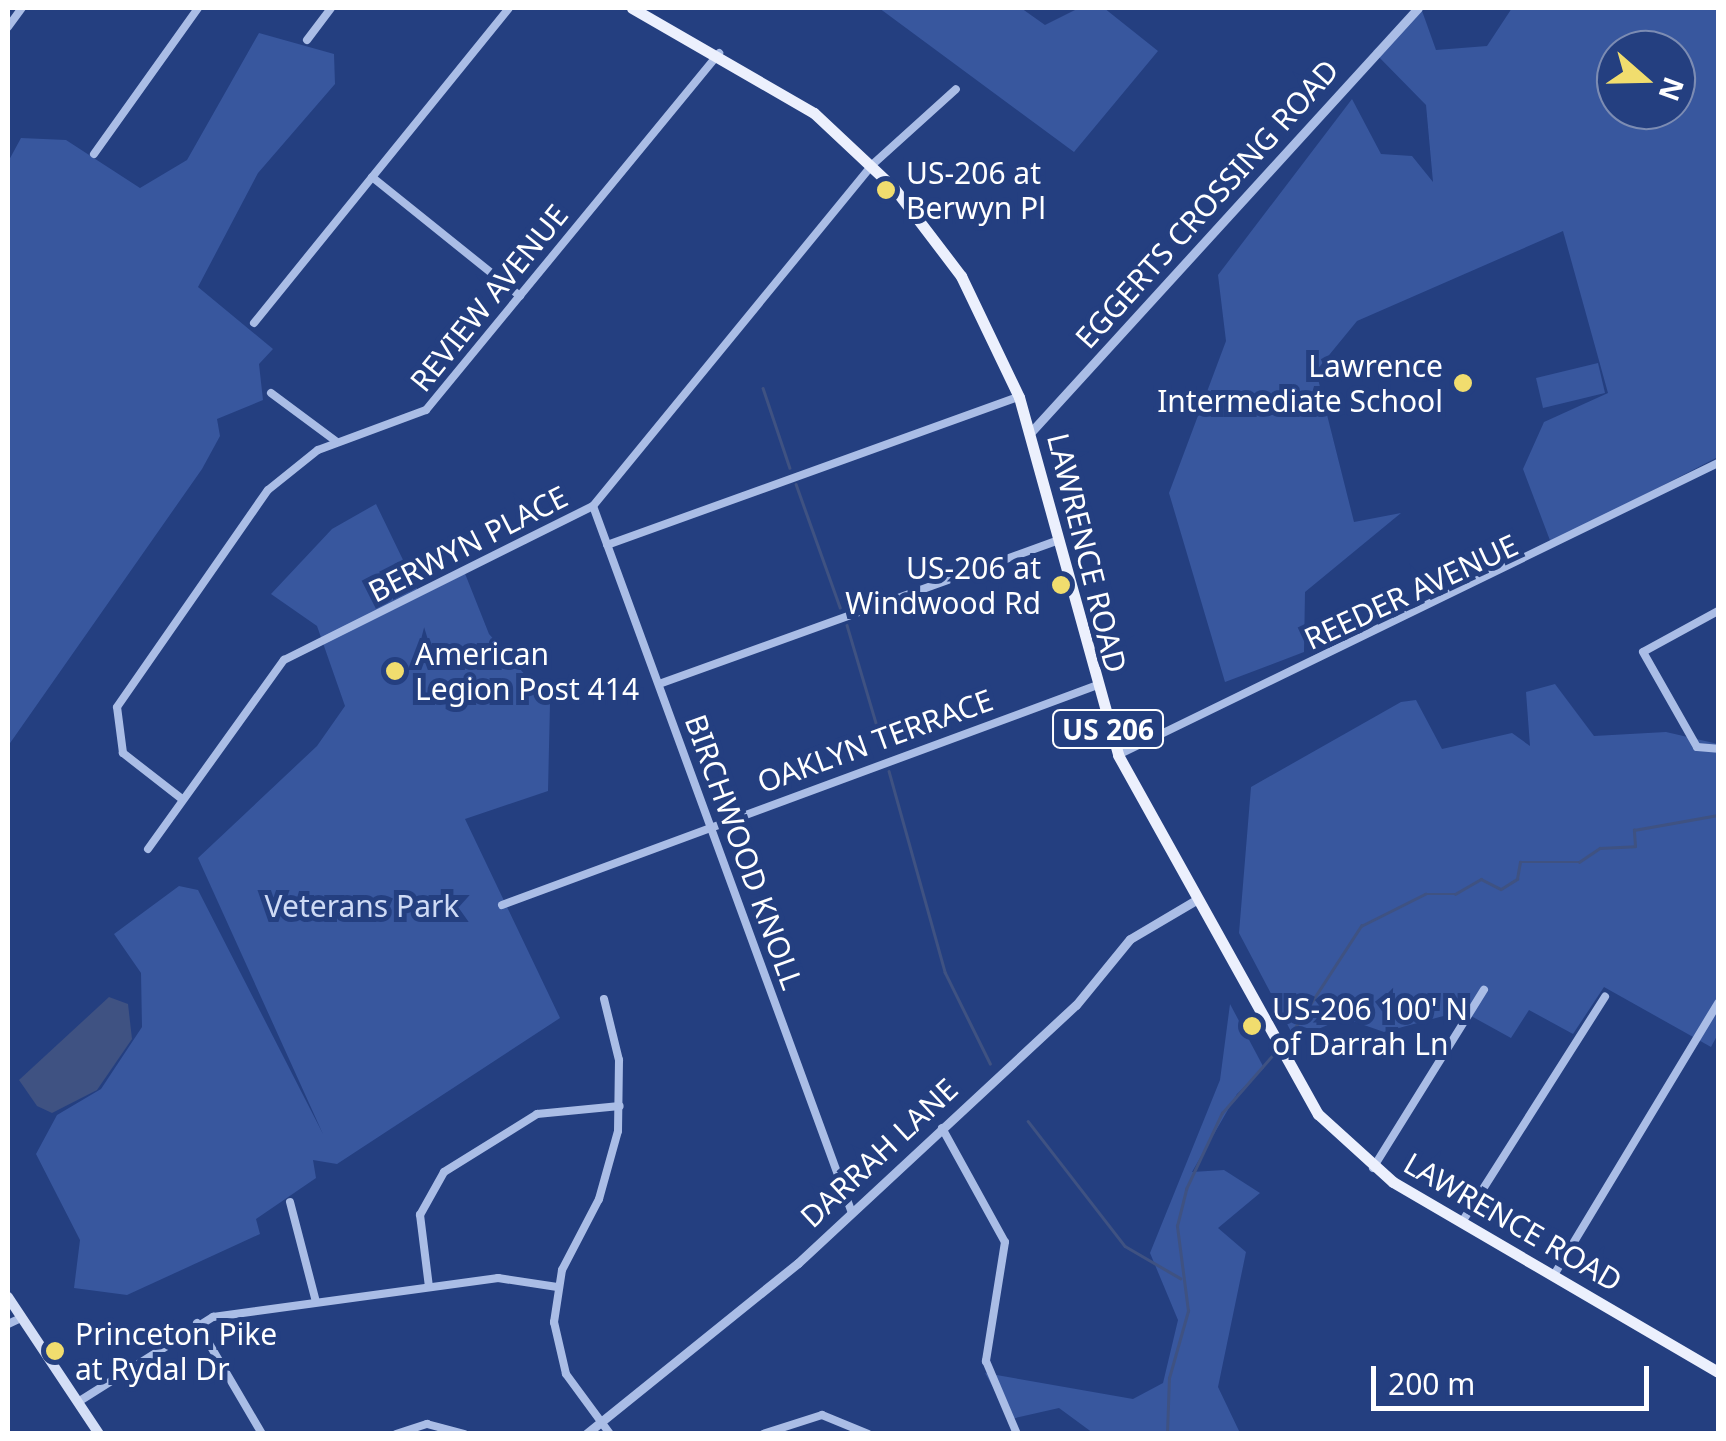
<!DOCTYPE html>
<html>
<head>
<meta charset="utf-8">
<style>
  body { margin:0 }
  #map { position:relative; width:1726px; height:1441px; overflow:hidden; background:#243f80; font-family:"Noto Sans",sans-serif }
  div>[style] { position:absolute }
  .green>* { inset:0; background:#38579e }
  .water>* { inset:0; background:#3f5282 }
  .stream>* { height:2.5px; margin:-1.25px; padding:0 1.25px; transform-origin:1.25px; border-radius:1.25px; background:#3f5282 }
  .minor>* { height:8px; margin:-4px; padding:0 4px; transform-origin:4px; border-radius:4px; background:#aabde6 }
  .tertiary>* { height:9px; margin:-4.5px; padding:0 4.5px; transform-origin:4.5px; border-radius:4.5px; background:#aabde6 }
  .secondary>* { height:10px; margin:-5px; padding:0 5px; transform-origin:5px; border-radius:5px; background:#d4def6 }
  .primary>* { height:11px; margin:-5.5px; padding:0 5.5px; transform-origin:5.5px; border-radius:5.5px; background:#ecf0fd }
  .dots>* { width:28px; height:28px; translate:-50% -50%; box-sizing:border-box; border:5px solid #243f80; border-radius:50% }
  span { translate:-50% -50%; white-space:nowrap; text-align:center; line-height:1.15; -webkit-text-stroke:10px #243f80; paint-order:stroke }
  .shield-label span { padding:2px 8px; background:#243f80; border:2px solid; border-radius:8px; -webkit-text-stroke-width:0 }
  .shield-label { font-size:28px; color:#fff; font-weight:700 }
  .poi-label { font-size:30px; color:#fff }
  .left { translate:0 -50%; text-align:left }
  .right { translate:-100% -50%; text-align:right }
  .street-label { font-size:30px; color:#fff }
  .park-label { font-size:30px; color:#cedaf5 }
  .frame { position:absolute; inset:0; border:10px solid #fff; pointer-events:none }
  .north { position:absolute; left:1596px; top:30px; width:100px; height:100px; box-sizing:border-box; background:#243f80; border:2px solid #7c8cb3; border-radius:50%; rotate:110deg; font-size:28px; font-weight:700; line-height:40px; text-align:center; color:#fff }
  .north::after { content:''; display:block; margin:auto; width:35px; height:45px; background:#f1dd6e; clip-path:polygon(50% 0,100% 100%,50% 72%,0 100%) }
  .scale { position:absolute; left:1371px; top:1366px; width:278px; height:45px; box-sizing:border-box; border:5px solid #fff; border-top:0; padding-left:12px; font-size:30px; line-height:35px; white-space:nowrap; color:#fff; -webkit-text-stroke:8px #243f80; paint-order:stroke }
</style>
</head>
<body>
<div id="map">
  <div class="green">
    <div style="clip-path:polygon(879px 8px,1021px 8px,1045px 25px,1079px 8px,1104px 8px,1158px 51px,1074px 152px)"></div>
    <div style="clip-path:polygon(evenodd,1421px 8px,1436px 50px,1487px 46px,1512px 8px,1718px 8px,1718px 457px,1551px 543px,1523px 469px,1544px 422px,1608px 393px,1563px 231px,1357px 321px,1316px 371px,1354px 522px,1401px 513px,1305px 592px,1304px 652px,1225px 682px,1169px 493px,1226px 341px,1218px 275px,1352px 99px,1381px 154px,1412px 156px,1433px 182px,1426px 105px,1373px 51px,1421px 8px,1616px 50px,1676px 50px,1676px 110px,1616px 110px,1616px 50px)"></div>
    <div style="clip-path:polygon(259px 33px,334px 54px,335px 84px,258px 173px,198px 287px,273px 349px,259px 364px,263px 400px,217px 419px,220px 436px,202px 469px,8px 746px,8px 162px,21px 138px,66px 140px,140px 188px,187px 160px)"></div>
    <div style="clip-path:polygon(1598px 363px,1605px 393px,1543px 408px,1536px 378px)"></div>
    <div style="clip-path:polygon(376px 504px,419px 593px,464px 571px,489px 634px,550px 703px,548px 791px,465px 819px,560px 1018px,337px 1164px,313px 1160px,316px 1178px,256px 1219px,260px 1234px,127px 1295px,74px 1288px,80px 1240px,36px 1154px,57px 1115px,101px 1089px,142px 1027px,141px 973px,114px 934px,179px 886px,198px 890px,323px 1134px,198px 858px,317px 746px,345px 706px,317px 626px,271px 594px,332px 529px)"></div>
    <div style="clip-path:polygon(1555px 684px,1594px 736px,1666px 732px,1718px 744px,1718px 1034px,1711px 1047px,1604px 987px,1573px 1034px,1529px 1010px,1511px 1038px,1462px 1011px,1384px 1032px,1344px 1018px,1295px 1039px,1239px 933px,1251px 787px,1401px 702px,1416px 700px,1442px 749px,1512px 733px,1530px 746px,1526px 692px)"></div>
    <div style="clip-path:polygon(1230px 1004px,1264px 1068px,1237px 1094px,1192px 1172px,1224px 1170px,1260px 1193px,1218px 1228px,1246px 1252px,1218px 1387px,1240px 1433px,1093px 1433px,1059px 1408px,1011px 1419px,985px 1373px,1133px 1399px,1163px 1383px,1178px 1320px,1150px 1253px,1220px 1080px)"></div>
  </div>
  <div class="water">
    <div style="clip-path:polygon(109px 997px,128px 1004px,132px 1039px,97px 1090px,52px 1113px,37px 1106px,19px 1080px)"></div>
  </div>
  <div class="stream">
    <div style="left:763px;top:388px;width:84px;rotate:71.4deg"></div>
    <div style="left:796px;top:484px;width:131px;rotate:70.3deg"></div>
    <div style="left:847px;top:625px;width:130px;rotate:73.5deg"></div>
    <div style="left:889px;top:771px;width:209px;rotate:74.4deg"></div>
    <div style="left:945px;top:972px;width:102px;rotate:63.7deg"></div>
    <div style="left:1285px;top:1043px;width:140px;rotate:-57deg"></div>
    <div style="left:1361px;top:926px;width:72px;rotate:-26.6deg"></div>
    <div style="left:1425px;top:894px;width:30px"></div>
    <div style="left:1455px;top:894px;width:30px;rotate:-30deg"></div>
    <div style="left:1481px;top:879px;width:22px;rotate:27deg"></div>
    <div style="left:1501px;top:889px;width:19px;rotate:-32deg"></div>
    <div style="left:1517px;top:879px;width:17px;rotate:-80deg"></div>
    <div style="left:1520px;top:862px;width:59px"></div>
    <div style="left:1579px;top:862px;width:25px;rotate:-34deg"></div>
    <div style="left:1600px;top:848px;width:35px;rotate:-3deg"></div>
    <div style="left:1635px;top:846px;width:16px;rotate:-94deg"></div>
    <div style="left:1634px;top:830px;width:85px;rotate:-10.1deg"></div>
    <div style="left:1028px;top:1121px;width:158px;rotate:52.2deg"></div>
    <div style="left:1125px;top:1246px;width:64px;rotate:30.2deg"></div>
    <div style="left:1167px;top:1434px;width:56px;rotate:-88deg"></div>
    <div style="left:1169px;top:1378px;width:70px;rotate:-74.2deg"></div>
    <div style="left:1188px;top:1311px;width:86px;rotate:-97.4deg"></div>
    <div style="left:1177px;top:1226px;width:38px;rotate:-76deg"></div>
    <div style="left:1186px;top:1189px;width:84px;rotate:-64.7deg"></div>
    <div style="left:1222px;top:1113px;width:86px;rotate:-48.8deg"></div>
  </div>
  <div class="minor">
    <div style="left:8px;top:27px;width:24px;rotate:-54deg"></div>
    <div style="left:307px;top:40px;width:40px;rotate:-53deg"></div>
    <div style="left:94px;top:154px;width:179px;rotate:-54.5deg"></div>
    <div style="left:372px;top:177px;width:190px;rotate:38.8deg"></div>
    <div style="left:254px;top:323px;width:405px;rotate:-51deg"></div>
    <div style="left:271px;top:393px;width:82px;rotate:36.6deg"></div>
    <div style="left:593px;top:506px;width:753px;rotate:69.88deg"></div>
    <div style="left:607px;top:545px;width:438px;rotate:-19.8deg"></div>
    <div style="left:1718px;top:611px;width:85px;rotate:151.3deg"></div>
    <div style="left:1643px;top:652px;width:109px;rotate:60.4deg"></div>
    <div style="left:1697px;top:747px;width:21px;rotate:5deg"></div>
    <div style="left:659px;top:684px;width:424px;rotate:-19.8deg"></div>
    <div style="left:1118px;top:755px;width:667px;rotate:-25.95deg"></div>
    <div style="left:182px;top:799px;width:75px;rotate:-142.1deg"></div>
    <div style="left:123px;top:753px;width:46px;rotate:-97.4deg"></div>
    <div style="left:117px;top:707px;width:264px;rotate:-55.2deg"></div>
    <div style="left:268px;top:490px;width:64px;rotate:-38.7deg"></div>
    <div style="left:318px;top:450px;width:115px;rotate:-20.3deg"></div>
    <div style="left:426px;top:410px;width:462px;rotate:-50.6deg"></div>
    <div style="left:148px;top:849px;width:233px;rotate:-54.3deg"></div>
    <div style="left:284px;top:660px;width:345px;rotate:-26.5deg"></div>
    <div style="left:593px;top:506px;width:441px;rotate:-50.7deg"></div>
    <div style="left:872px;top:165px;width:113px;rotate:-42.1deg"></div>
    <div style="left:502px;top:905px;width:632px;rotate:-20.27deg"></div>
    <div style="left:604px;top:999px;width:63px;rotate:76.2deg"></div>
    <div style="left:619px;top:1060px;width:71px;rotate:90.8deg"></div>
    <div style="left:618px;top:1131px;width:71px;rotate:105.6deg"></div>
    <div style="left:599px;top:1199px;width:80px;rotate:117.5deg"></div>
    <div style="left:562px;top:1270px;width:53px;rotate:98.7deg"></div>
    <div style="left:554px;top:1322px;width:53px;rotate:77deg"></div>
    <div style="left:566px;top:1374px;width:74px;rotate:53.7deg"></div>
    <div style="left:942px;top:1128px;width:130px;rotate:61.1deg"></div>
    <div style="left:1005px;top:1242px;width:121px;rotate:99.1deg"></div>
    <div style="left:986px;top:1361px;width:79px;rotate:67deg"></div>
    <div style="left:1373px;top:1168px;width:210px;rotate:-58.1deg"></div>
    <div style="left:290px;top:1202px;width:103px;rotate:75.4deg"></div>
    <div style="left:1462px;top:1222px;width:267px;rotate:-57.6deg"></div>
    <div style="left:1554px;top:1275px;width:318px;rotate:-58.9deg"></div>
    <div style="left:429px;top:1287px;width:73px;rotate:-97.1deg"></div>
    <div style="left:420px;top:1215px;width:49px;rotate:-60.8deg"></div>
    <div style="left:444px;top:1172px;width:110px;rotate:-31.9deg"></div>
    <div style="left:537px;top:1114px;width:83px;rotate:-5.5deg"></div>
    <div style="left:197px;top:1323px;width:129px;rotate:59.6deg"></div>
    <div style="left:8px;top:1324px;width:14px;rotate:-25deg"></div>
    <div style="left:78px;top:1402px;width:160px;rotate:-32.2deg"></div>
    <div style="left:213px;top:1317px;width:288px;rotate:-7.8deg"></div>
    <div style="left:498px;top:1278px;width:60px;rotate:8.7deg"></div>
    <div style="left:396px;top:1434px;width:33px;rotate:-18deg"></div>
    <div style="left:427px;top:1424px;width:39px;rotate:15deg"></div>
    <div style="left:763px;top:1434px;width:62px;rotate:-17.9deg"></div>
    <div style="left:822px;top:1415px;width:50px;rotate:22.4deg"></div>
  </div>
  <div class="tertiary">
    <div style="left:1031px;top:432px;width:574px;rotate:-47.61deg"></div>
    <div style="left:586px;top:1434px;width:272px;rotate:-38.9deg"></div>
    <div style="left:798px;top:1263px;width:379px;rotate:-42.9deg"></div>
    <div style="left:1076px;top:1005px;width:85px;rotate:-50.7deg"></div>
    <div style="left:1130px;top:939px;width:77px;rotate:-30.6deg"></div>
  </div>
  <div class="secondary">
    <div style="left:8px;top:1297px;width:164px;rotate:56.4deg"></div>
  </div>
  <div class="primary">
    <div style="left:632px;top:8px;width:210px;rotate:30deg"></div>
    <div style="left:814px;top:113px;width:110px;rotate:43.2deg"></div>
    <div style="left:894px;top:188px;width:111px;rotate:52.7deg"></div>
    <div style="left:961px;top:276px;width:134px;rotate:64.4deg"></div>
    <div style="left:1019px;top:397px;width:371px;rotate:74.5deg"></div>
    <div style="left:1118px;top:755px;width:411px;rotate:60.9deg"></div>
    <div style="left:1318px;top:1114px;width:101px;rotate:42.2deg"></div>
    <div style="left:1393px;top:1182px;width:376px;rotate:30.3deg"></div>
  </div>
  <div class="dots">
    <div style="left:886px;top:190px;background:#f1dd6e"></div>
    <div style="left:1463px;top:383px;background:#f1dd6e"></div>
    <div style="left:1061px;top:585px;background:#f1dd6e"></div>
    <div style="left:395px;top:671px;background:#f1dd6e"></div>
    <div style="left:1252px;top:1026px;background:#f1dd6e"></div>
    <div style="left:55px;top:1351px;background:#f1dd6e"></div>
  </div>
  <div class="shield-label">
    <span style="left:1108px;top:729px">US 206</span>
  </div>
  <div class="poi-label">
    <span class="left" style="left:906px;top:190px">US-206 at<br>Berwyn Pl</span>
    <span class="right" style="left:1443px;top:383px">Lawrence<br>Intermediate School</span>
    <span class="right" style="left:1041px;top:585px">US-206 at<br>Windwood Rd</span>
    <span class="left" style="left:415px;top:671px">American<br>Legion Post 414</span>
    <span class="left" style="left:1272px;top:1026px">US-206 100' N<br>of Darrah Ln</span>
    <span class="left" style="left:75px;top:1351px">Princeton Pike<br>at Rydal Dr</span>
  </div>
  <div class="street-label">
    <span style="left:1207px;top:204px;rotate:-48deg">EGGERTS CROSSING ROAD</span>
    <span style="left:489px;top:298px;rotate:-51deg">REVIEW AVENUE</span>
    <span style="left:468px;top:544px;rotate:-27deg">BERWYN PLACE</span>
    <span style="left:1087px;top:553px;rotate:76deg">LAWRENCE ROAD</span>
    <span style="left:1411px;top:592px;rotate:-25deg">REEDER AVENUE</span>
    <span style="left:875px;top:741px;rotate:-20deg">OAKLYN TERRACE</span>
    <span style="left:744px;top:852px;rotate:70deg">BIRCHWOOD KNOLL</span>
    <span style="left:879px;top:1153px;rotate:-43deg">DARRAH LANE</span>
    <span style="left:1513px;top:1222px;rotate:30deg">LAWRENCE ROAD</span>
  </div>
  <div class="park-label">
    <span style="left:362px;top:906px">Veterans Park</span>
  </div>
  <div class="frame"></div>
  <div class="north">N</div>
  <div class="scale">200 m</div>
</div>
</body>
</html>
